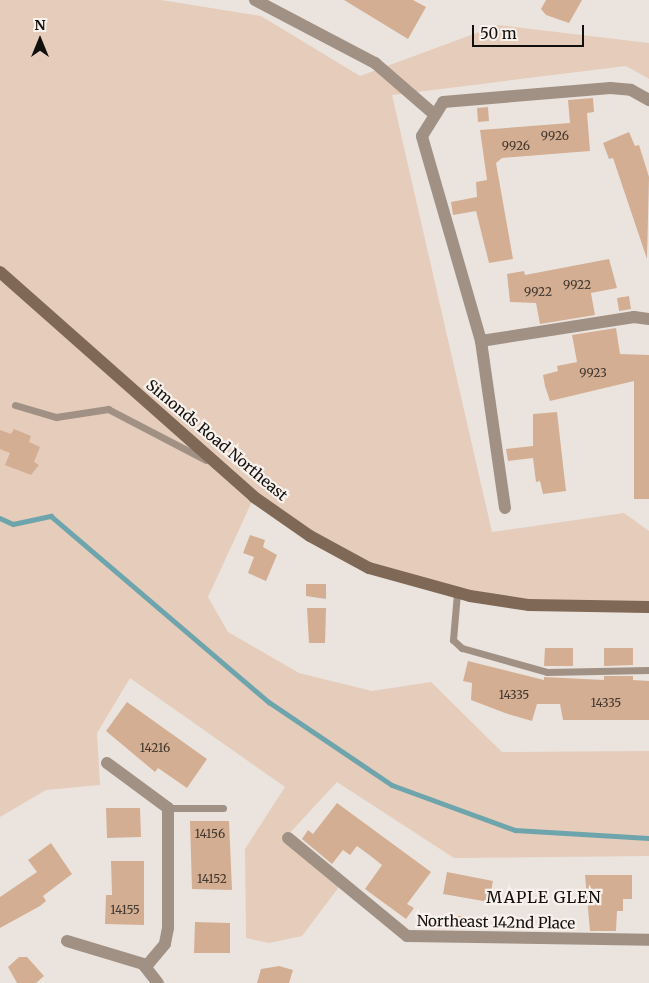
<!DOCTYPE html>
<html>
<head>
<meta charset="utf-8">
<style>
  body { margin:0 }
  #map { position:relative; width:649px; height:983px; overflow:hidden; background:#ebe4de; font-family:Merriweather,serif }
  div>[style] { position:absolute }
  .green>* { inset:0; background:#e5ccbb }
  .stream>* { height:4.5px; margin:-2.25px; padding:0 2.25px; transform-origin:2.25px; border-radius:2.25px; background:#6ea4ac }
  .building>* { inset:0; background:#d4ae93 }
  .lane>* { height:7px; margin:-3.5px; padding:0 3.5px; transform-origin:3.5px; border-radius:3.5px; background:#a19185 }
  .street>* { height:12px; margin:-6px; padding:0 6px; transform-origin:6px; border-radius:6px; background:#a19185 }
  .secondary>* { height:12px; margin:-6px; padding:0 6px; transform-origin:6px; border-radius:6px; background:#806857 }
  span { translate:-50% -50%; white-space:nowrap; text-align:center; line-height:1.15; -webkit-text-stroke:4.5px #f8f1ec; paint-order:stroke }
  .number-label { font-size:12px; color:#42382f }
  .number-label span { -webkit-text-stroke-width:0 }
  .street-label { font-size:15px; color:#12100e }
  .neighbourhood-label { font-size:16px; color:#12100e; letter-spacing:1px }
  .north { position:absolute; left:15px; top:15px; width:50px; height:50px; -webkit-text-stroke:4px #f8f1ec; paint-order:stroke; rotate:0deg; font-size:14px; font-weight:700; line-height:20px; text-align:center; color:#12100e }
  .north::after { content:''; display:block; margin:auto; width:18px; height:22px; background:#12100e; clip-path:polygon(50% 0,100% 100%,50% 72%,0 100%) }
  .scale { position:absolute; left:472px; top:25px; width:112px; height:22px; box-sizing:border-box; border:2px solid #12100e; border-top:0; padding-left:6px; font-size:15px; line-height:18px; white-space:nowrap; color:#12100e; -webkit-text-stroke:4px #f8f1ec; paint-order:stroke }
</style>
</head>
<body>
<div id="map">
  <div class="green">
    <div style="clip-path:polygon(0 0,161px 0,261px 16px,360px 76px,498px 25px,649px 43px,649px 79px,626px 66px,392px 95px,492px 532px,624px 513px,649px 531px,649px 601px,529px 605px,369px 568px,254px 497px,208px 597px,228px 632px,299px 673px,372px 691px,431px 682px,502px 752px,649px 751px,649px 856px,454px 858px,337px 782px,286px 837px,342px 883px,302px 936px,269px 943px,246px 938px,245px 849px,285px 787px,130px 678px,97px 733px,100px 785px,46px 790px,0 817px)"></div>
  </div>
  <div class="stream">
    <div style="left:0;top:518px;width:14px;rotate:25deg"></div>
    <div style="left:13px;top:524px;width:39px;rotate:-12deg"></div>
    <div style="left:51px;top:516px;width:287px;rotate:40.5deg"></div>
    <div style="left:269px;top:702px;width:148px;rotate:34deg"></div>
    <div style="left:392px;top:785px;width:131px;rotate:20.1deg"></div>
    <div style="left:515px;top:830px;width:134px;rotate:3.4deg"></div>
  </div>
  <div class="building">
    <div style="clip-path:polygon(344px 0,413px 0,426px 7px,408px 39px)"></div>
    <div style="clip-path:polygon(546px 0,582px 0,569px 23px,546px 15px,541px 9px)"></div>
    <div style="clip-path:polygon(593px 98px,594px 112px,587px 113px,590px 151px,502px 158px,496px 163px,513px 259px,489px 263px,476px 211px,453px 215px,451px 202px,477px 197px,476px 182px,487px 180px,480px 130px,570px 123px,568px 100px)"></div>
    <div style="clip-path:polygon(488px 107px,489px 121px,478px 122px,477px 108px)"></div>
    <div style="clip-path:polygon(629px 132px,635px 146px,639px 145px,649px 177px,647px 259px,613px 158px,609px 159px,603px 143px)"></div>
    <div style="clip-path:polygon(609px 259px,617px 288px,591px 293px,595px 315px,540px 324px,536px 303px,510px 302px,507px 274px,524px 271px,525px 275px)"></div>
    <div style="clip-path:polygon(629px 296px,631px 309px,619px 311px,617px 298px)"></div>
    <div style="clip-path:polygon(616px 328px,620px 354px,649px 355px,649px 499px,634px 499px,634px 381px,550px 401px,545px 386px,543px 375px,558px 371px,557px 366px,577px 362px,572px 335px)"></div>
    <div style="clip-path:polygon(557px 412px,566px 491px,543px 494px,540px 481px,536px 482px,533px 458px,508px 461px,506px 449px,533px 446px,533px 414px)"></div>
    <div style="clip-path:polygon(14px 429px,31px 436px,29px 442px,40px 447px,34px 462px,39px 465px,31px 475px,5px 465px,10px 453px,0 449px,0 430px,11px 434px)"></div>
    <div style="clip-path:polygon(250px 535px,265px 540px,263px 547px,277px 555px,266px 581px,248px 573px,254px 557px,243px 553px)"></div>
    <div style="clip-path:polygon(306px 584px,326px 584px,326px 599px,306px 596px)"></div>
    <div style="clip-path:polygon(307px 608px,326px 608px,325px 643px,309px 643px)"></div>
    <div style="clip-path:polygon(545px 648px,573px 648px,573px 666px,544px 666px)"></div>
    <div style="clip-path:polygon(604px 648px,633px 648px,633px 665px,604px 666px)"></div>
    <div style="clip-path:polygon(468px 661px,544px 680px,544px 677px,604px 680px,604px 676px,633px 676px,633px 680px,649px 681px,649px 720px,563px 720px,560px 704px,537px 704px,532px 721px,505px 713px,471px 700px,472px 683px,463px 681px)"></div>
    <div style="clip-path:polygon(127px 702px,207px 759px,187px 788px,158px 768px,155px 772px,106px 731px)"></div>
    <div style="clip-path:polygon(337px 803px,431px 872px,407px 904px,414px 908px,406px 919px,365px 889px,382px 865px,372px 857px,357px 846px,350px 855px,343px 850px,332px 864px,302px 839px,308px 830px,313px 834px)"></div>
    <div style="clip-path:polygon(106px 808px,140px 808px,141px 837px,107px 838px)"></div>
    <div style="clip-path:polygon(190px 821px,229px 821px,232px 890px,192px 889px)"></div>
    <div style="clip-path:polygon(51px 843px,72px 874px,43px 896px,46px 901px,40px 906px,0 928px,0 897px,37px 872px,28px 860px)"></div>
    <div style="clip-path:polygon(111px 861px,144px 861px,144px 925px,105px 924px,106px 895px,112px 895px)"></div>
    <div style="clip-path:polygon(447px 872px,493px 881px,489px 902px,443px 894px)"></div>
    <div style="clip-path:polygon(585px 875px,632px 875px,632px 899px,623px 899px,623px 911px,617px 911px,616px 931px,590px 931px)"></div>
    <div style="clip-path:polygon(424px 916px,463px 916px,463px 929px,424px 928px)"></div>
    <div style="clip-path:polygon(195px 922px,230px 923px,230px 953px,194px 953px)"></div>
    <div style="clip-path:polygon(19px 957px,27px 957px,44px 976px,36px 983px,17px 983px,8px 967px)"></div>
    <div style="clip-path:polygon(279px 966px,293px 970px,289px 983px,257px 983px,261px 969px)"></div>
  </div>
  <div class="lane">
    <div style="left:15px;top:405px;width:43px;rotate:16.3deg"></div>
    <div style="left:56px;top:417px;width:53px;rotate:-8.7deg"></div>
    <div style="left:108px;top:409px;width:110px;rotate:27.5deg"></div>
    <div style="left:457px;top:593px;width:47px;rotate:94.9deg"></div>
    <div style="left:453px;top:640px;width:12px;rotate:42deg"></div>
    <div style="left:462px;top:648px;width:88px;rotate:15.8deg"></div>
    <div style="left:547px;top:672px;width:102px;rotate:-1.1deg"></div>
    <div style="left:168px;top:808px;width:55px"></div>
  </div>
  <div class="street">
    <div style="left:255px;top:0;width:136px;rotate:27.7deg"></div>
    <div style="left:375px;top:63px;width:79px;rotate:40.9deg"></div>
    <div style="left:481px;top:341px;width:155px;rotate:-8.9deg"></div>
    <div style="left:634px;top:317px;width:15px;rotate:8deg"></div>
    <div style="left:505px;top:508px;width:169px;rotate:-98.2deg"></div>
    <div style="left:481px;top:341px;width:213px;rotate:-106.1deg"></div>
    <div style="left:422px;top:136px;width:40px;rotate:-58deg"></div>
    <div style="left:443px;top:102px;width:168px;rotate:-4.8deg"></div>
    <div style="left:610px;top:88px;width:21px;rotate:5deg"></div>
    <div style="left:631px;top:90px;width:21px;rotate:29deg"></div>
    <div style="left:107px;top:763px;width:76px;rotate:36.4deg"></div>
    <div style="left:168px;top:808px;width:120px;rotate:90deg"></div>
    <div style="left:168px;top:928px;width:16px;rotate:101deg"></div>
    <div style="left:165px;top:944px;width:30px;rotate:130deg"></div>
    <div style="left:288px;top:838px;width:154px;rotate:39.5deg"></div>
    <div style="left:407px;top:936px;width:242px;rotate:0.9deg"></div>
    <div style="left:67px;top:941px;width:79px;rotate:16.8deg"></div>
    <div style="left:143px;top:964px;width:24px;rotate:52deg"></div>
  </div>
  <div class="secondary">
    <div style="left:0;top:272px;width:339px;rotate:41.5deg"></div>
    <div style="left:254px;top:497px;width:68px;rotate:34.9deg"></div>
    <div style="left:310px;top:536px;width:67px;rotate:28.5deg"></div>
    <div style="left:369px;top:568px;width:105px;rotate:15.5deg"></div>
    <div style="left:470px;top:596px;width:60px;rotate:8.7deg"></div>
    <div style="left:529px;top:605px;width:120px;rotate:1deg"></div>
  </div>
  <div class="number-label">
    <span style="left:555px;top:136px">9926</span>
    <span style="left:516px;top:146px">9926</span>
    <span style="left:577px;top:285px">9922</span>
    <span style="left:538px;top:292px">9922</span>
    <span style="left:593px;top:373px">9923</span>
    <span style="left:514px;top:695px">14335</span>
    <span style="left:606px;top:703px">14335</span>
    <span style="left:155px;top:748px">14216</span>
    <span style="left:210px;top:834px">14156</span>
    <span style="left:212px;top:879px">14152</span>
    <span style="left:125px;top:910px">14155</span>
  </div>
  <div class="street-label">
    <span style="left:217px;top:440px;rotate:40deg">Simonds Road Northeast</span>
    <span style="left:496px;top:922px;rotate:1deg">Northeast 142nd Place</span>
  </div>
  <div class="neighbourhood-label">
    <span style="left:544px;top:897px">MAPLE GLEN</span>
  </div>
  <div class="north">N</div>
  <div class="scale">50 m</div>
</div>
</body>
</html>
